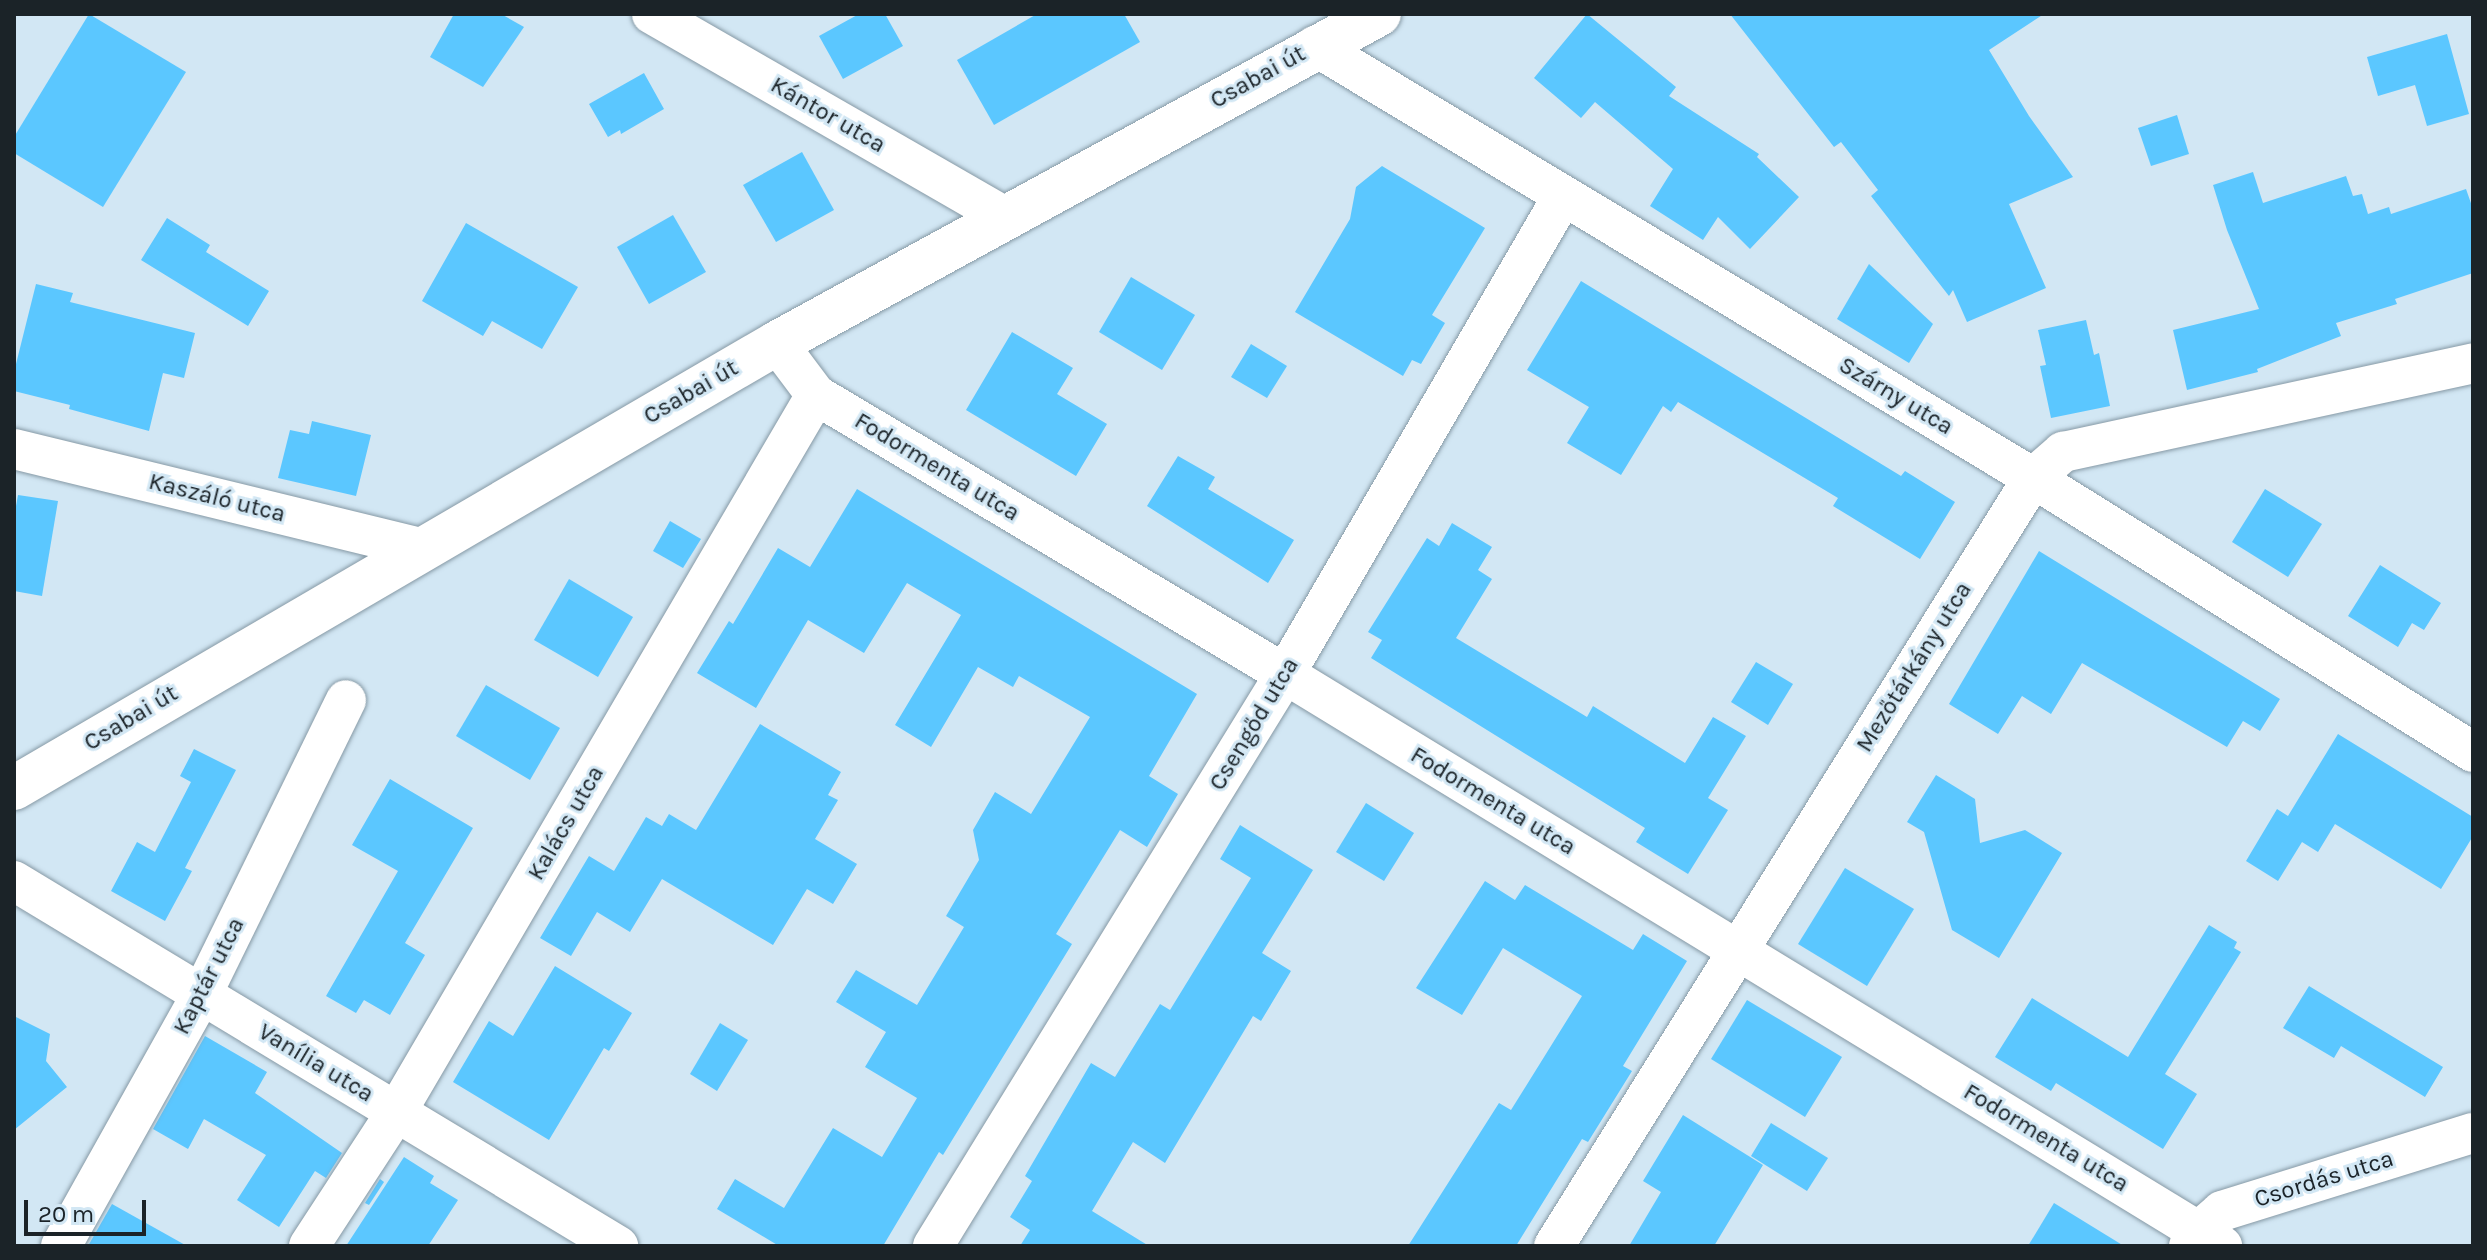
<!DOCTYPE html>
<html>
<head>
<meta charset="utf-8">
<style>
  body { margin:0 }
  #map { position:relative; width:2487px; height:1260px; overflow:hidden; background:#d2e7f4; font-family:Karla,sans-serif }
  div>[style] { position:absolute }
  .building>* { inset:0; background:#5bc7ff }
  .roads { filter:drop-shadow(0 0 2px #8699a5) drop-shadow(0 0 2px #8699a5) }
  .minor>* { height:40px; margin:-20px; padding:0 20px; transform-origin:20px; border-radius:20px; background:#fff }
  .secondary>* { height:44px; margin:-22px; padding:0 22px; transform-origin:22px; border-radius:22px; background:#fff }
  span { translate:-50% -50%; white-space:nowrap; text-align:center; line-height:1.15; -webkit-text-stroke:6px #d2e7f4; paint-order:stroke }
  .street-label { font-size:24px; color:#1b2328 }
  .frame { position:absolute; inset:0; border:16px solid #1b2328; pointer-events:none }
  .scale { position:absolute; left:24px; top:1200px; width:122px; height:36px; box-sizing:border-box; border:4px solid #1b2328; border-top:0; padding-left:10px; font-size:24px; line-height:28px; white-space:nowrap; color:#1b2328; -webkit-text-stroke:6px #d2e7f4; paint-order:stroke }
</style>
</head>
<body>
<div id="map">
  <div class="building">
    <div style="clip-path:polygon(89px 14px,186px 72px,103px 207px,14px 153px,14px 137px)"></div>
    <div style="clip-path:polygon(454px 14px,501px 14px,524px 27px,483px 87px,430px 57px)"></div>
    <div style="clip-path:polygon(859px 14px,885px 14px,903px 46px,843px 79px,819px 36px)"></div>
    <div style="clip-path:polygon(1037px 14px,1124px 14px,1140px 42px,994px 125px,957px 60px)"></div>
    <div style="clip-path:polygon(1587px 14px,1676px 87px,1669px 96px,1759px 154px,1757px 157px,1799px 197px,1750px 249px,1718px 217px,1703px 240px,1650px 206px,1673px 169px,1595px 102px,1581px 118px,1534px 78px)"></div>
    <div style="clip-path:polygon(1730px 14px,2044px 14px,1989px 50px,2029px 116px,2073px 177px,2009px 204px,2046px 288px,1967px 322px,1953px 290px,1949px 296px,1871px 196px,1878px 190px,1841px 142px,1834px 147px)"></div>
    <div style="clip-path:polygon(2447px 34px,2469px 114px,2427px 126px,2415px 85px,2378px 96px,2367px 57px)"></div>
    <div style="clip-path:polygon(644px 73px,664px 109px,621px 134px,620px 130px,608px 137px,589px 104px)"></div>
    <div style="clip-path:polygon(2177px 115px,2189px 154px,2151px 166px,2138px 128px)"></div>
    <div style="clip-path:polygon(802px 152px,834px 210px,776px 242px,743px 185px)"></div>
    <div style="clip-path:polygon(1382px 166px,1485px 228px,1432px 315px,1445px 323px,1421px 364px,1412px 360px,1403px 376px,1295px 312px,1350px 219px,1356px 187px)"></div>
    <div style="clip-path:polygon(2253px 172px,2263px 203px,2346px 176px,2353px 196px,2362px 194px,2368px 214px,2389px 207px,2391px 214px,2466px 189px,2473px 209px,2473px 273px,2395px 299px,2397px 304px,2336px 323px,2341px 336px,2257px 369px,2258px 372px,2187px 390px,2173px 330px,2259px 309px,2227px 230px,2213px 185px)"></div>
    <div style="clip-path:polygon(673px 215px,706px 272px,649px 304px,617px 247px)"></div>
    <div style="clip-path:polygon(167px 218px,210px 245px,206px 252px,269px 291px,248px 326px,141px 260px)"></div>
    <div style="clip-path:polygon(466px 223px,578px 287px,542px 349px,492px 321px,483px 336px,422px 301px)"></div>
    <div style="clip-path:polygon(1869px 264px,1933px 324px,1909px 363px,1837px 319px)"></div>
    <div style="clip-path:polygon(1131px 277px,1195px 315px,1162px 370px,1099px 332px)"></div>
    <div style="clip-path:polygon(1581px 281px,1901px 476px,1905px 471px,1955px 502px,1920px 559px,1833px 506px,1838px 498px,1678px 402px,1671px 412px,1663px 406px,1621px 475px,1567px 443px,1589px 407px,1527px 370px)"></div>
    <div style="clip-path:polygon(36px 284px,73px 293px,70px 302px,195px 333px,184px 378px,163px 373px,149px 431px,69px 409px,70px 405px,14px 391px,14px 372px)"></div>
    <div style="clip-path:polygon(2086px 320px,2094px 355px,2099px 353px,2110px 406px,2051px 418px,2040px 366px,2046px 365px,2038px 330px)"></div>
    <div style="clip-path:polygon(1012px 332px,1073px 368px,1057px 394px,1107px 424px,1076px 476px,966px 410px)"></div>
    <div style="clip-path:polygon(1251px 344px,1287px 366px,1267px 398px,1231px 377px)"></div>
    <div style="clip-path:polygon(312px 421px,371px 435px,356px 496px,278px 478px,290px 430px,309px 434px)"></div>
    <div style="clip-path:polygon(1178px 456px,1215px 477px,1208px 489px,1294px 540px,1268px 583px,1147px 506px)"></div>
    <div style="clip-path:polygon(857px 489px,1197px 694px,1149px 776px,1178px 794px,1147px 847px,1120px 830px,1056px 934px,1072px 944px,943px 1155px,939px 1152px,883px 1246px,779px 1246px,717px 1209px,735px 1179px,784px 1208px,833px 1128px,882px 1157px,917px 1098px,865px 1067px,886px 1032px,836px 1002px,856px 970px,917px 1005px,964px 927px,946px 916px,979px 860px,973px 830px,995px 792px,1031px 814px,1090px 717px,1019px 676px,1013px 687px,978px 667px,931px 747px,895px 725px,961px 615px,907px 583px,864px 653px,808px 620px,756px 708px,697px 673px,729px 621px,733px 624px,778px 548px,810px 567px)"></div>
    <div style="clip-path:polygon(2265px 489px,2322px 524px,2288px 577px,2232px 542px)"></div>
    <div style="clip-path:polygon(18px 495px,58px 501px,42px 596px,14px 591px,14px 517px)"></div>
    <div style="clip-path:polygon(670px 521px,701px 539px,683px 568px,653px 551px)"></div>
    <div style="clip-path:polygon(1452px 523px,1492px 547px,1478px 570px,1492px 579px,1456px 638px,1587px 717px,1593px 706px,1685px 763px,1713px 717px,1746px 736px,1708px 798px,1728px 810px,1688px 874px,1636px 842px,1645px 828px,1371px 658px,1382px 640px,1368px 632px,1427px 538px,1439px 546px)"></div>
    <div style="clip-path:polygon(2039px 551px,2280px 699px,2260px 731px,2243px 721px,2227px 747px,2082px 663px,2051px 714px,2022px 696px,1998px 734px,1949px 704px)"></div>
    <div style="clip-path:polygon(2380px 565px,2441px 603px,2424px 630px,2412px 623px,2398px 647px,2348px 616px)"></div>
    <div style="clip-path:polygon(569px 579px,633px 617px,598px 677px,534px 640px)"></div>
    <div style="clip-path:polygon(1756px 662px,1793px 684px,1768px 725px,1731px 702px)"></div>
    <div style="clip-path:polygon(486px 685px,560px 728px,530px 780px,456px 736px)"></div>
    <div style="clip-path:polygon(760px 724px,841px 772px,828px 795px,838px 800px,815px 839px,857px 864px,833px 904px,807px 889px,773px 945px,662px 879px,630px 932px,597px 912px,571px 956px,540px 938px,589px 856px,614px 871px,646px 817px,662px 826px,669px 814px,696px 830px)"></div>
    <div style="clip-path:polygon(2338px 734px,2473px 817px,2473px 836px,2441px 889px,2335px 824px,2318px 852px,2302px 842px,2278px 881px,2246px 861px,2277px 809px,2288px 816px)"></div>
    <div style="clip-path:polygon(194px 749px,236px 770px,185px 868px,192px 871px,165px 921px,111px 891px,137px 842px,155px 852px,191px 782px,180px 776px)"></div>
    <div style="clip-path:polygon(1936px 775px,1975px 799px,1980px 843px,2025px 830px,2062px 853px,1999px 958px,1952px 930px,1924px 832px,1907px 822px)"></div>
    <div style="clip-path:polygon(390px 779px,473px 828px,405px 943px,425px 955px,390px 1015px,364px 1000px,356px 1013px,326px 996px,398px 871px,352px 845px)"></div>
    <div style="clip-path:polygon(1366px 803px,1414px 833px,1384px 881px,1336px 852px)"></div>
    <div style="clip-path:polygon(1240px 825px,1313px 870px,1262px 953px,1291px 971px,1261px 1021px,1253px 1016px,1165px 1163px,1133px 1142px,1092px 1211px,1149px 1246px,1020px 1246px,1030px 1230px,1010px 1217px,1032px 1181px,1025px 1176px,1091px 1063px,1115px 1077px,1160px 1004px,1170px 1010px,1251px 878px,1220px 859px)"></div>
    <div style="clip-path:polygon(1845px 868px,1914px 909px,1867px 986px,1798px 944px)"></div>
    <div style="clip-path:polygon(1485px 881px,1515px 900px,1525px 885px,1633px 950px,1643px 934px,1687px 961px,1623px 1066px,1632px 1071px,1588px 1142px,1582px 1139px,1516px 1246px,1408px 1246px,1499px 1103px,1511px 1110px,1582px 996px,1503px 948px,1462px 1015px,1416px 988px)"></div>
    <div style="clip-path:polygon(2209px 925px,2237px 942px,2234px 948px,2241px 952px,2165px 1074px,2197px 1094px,2163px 1149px,2056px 1083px,2051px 1091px,1995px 1057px,2032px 998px,2128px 1057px)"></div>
    <div style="clip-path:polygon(555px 966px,632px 1013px,609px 1051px,604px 1048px,549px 1140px,453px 1082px,489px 1021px,513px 1036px)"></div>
    <div style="clip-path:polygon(2309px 986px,2443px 1067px,2425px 1097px,2341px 1046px,2334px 1058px,2283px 1028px)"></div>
    <div style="clip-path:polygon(1747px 1000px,1842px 1057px,1805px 1117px,1711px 1059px)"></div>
    <div style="clip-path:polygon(14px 1016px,50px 1034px,46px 1061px,67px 1087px,14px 1130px)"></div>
    <div style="clip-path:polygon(720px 1023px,748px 1040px,717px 1091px,690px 1074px)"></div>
    <div style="clip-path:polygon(205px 1036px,267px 1072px,255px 1093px,342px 1153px,326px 1178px,315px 1171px,279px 1227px,237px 1200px,266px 1155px,204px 1119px,188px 1149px,153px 1129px)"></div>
    <div style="clip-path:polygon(1683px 1115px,1763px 1165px,1714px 1246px,1629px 1246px,1661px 1192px,1643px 1181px)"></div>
    <div style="clip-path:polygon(1771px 1123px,1828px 1158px,1807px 1191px,1751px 1156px)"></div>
    <div style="clip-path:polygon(404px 1157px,434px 1176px,430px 1183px,458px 1200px,428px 1246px,346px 1246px)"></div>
    <div style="clip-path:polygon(380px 1179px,384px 1182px,369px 1205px,365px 1203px)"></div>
    <div style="clip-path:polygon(2054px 1203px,2124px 1246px,2028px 1246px)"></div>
    <div style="clip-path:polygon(112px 1204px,187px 1246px,88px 1246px)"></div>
  </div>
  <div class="roads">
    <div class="minor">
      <div style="left:652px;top:14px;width:405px;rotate:29.9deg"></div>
      <div style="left:1315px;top:46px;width:838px;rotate:31.03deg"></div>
      <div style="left:2033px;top:478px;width:518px;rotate:31.91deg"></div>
      <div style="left:777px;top:343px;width:65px;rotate:53.1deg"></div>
      <div style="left:816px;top:395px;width:546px;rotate:30.75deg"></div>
      <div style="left:1285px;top:674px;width:1098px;rotate:31.4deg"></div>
      <div style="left:14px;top:449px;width:418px;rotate:13.7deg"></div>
      <div style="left:14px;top:881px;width:706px;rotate:31.14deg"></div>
      <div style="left:61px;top:1246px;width:289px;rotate:-60.8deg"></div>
      <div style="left:202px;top:994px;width:327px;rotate:-63.9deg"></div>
      <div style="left:309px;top:1246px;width:161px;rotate:-56.9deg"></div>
      <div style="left:397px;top:1111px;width:830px;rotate:-59.66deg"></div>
      <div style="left:933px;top:1246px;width:672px;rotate:-58.39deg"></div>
      <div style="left:1285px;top:674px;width:553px;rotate:-59.82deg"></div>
      <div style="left:1554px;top:1246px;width:905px;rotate:-58.05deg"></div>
      <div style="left:2033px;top:478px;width:40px;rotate:-41deg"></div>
      <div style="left:2063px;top:452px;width:420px;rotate:-12.2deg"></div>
      <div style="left:2189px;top:1246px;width:18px;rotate:-56deg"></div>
      <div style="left:2199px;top:1231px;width:30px;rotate:-41deg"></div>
      <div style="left:2222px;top:1211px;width:263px;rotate:-17.3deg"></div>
    </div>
    <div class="secondary">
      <div style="left:14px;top:788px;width:883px;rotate:-30.25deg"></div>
      <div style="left:777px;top:343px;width:686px;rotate:-28.66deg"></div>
    </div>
  </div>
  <div class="street-label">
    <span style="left:1258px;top:77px;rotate:-29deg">Csabai út</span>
    <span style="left:828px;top:115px;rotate:30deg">Kántor utca</span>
    <span style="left:691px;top:392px;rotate:-30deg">Csabai út</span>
    <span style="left:1896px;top:396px;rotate:31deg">Szárny utca</span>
    <span style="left:937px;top:467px;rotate:31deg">Fodormenta utca</span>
    <span style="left:217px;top:498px;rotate:14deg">Kaszáló utca</span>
    <span style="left:1914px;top:667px;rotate:-58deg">Mezőtárkány utca</span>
    <span style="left:131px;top:718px;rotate:-31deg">Csabai út</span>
    <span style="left:1254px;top:724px;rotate:-59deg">Csengőd utca</span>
    <span style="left:1493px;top:801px;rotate:31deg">Fodormenta utca</span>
    <span style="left:566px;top:823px;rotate:-60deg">Kalács utca</span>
    <span style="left:209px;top:976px;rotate:-63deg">Kaptár utca</span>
    <span style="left:316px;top:1063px;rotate:31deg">Vanília utca</span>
    <span style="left:2046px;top:1138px;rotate:31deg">Fodormenta utca</span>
    <span style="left:2324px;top:1179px;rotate:-17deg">Csordás utca</span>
  </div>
  <div class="frame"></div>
  <div class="scale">20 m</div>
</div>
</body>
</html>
